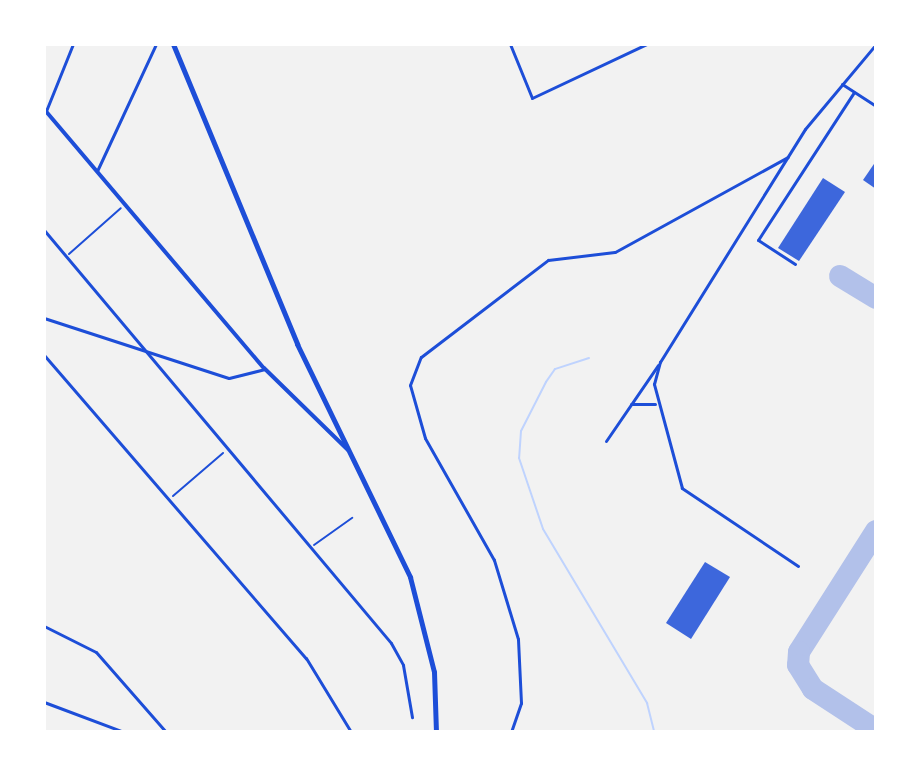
<!DOCTYPE html>
<html>
<head>
<meta charset="utf-8">
<style>
  body { margin:0 }
  #map { position:relative; width:920px; height:776px; overflow:hidden; background:#f2f2f2; font-family:Roboto,sans-serif }
  div>[style] { position:absolute }
  .stream>* { height:2px; margin:-1px; padding:0 1px; transform-origin:1px; border-radius:1px; background:#bfd3fe }
  .taxiway>* { height:22px; margin:-11px; padding:0 11px; transform-origin:11px; border-radius:11px; background:#b2c1ea }
  .building>* { inset:0; background:#3d67dc }
  .path>* { height:2px; margin:-1px; padding:0 1px; transform-origin:1px; border-radius:1px; background:#1d4ed8 }
  .minor>* { height:3px; margin:-1.5px; padding:0 1.5px; transform-origin:1.5px; border-radius:1.5px; background:#1d4ed8 }
  .tertiary>* { height:4px; margin:-2px; padding:0 2px; transform-origin:2px; border-radius:2px; background:#1d4ed8 }
  .secondary>* { height:5px; margin:-2.5px; padding:0 2.5px; transform-origin:2.5px; border-radius:2.5px; background:#1d4ed8 }
  span { translate:-50% -50%; white-space:nowrap; text-align:center; line-height:1.15; -webkit-text-stroke:6px #fff; paint-order:stroke }
  .frame { position:absolute; inset:0; border:46px solid #fff; pointer-events:none }
</style>
</head>
<body>
<div id="map">
  <div class="stream">
    <div style="left:589px;top:358px;width:36px;rotate:162deg"></div>
    <div style="left:555px;top:369px;width:16px;rotate:125deg"></div>
    <div style="left:546px;top:382px;width:55px;rotate:117deg"></div>
    <div style="left:521px;top:431px;width:27px;rotate:94deg"></div>
    <div style="left:519px;top:458px;width:75px;rotate:71.3deg"></div>
    <div style="left:543px;top:529px;width:203px;rotate:59.1deg"></div>
    <div style="left:647px;top:703px;width:30px;rotate:76deg"></div>
  </div>
  <div class="taxiway">
    <div style="left:840px;top:276px;width:42px;rotate:31.4deg"></div>
    <div style="left:876px;top:531px;width:143px;rotate:122.5deg"></div>
    <div style="left:799px;top:652px;width:13px;rotate:94deg"></div>
    <div style="left:798px;top:665px;width:28px;rotate:58deg"></div>
    <div style="left:813px;top:689px;width:75px;rotate:33.1deg"></div>
  </div>
  <div class="building">
    <div style="clip-path:polygon(876px 161px,876px 189px,863px 180px)"></div>
    <div style="clip-path:polygon(823px 178px,845px 192px,799px 261px,778px 248px)"></div>
    <div style="clip-path:polygon(705px 562px,730px 577px,691px 639px,666px 623px)"></div>
  </div>
  <div class="path">
    <div style="left:69px;top:254px;width:69px;rotate:-41.5deg"></div>
    <div style="left:173px;top:496px;width:66px;rotate:-40.7deg"></div>
    <div style="left:314px;top:545px;width:47px;rotate:-35.4deg"></div>
  </div>
  <div class="minor">
    <div style="left:510px;top:44px;width:58px;rotate:67.8deg"></div>
    <div style="left:532px;top:98px;width:127px;rotate:-25.2deg"></div>
    <div style="left:842px;top:84px;width:40px;rotate:32.9deg"></div>
    <div style="left:46px;top:111px;width:72px;rotate:-68.1deg"></div>
    <div style="left:97px;top:171px;width:140px;rotate:-65.1deg"></div>
    <div style="left:44px;top:230px;width:539px;rotate:49.96deg"></div>
    <div style="left:391px;top:643px;width:25px;rotate:61deg"></div>
    <div style="left:403px;top:665px;width:53px;rotate:80.2deg"></div>
    <div style="left:795px;top:264px;width:44px;rotate:-147deg"></div>
    <div style="left:758px;top:240px;width:176px;rotate:-57deg"></div>
    <div style="left:44px;top:318px;width:194px;rotate:18deg"></div>
    <div style="left:229px;top:378px;width:36px;rotate:-14deg"></div>
    <div style="left:44px;top:355px;width:401px;rotate:49.2deg"></div>
    <div style="left:306px;top:658px;width:87px;rotate:58.7deg"></div>
    <div style="left:631px;top:404px;width:24px"></div>
    <div style="left:606px;top:441px;width:92px;rotate:-55.6deg"></div>
    <div style="left:798px;top:566px;width:140px;rotate:-146.1deg"></div>
    <div style="left:682px;top:488px;width:108px;rotate:-105.1deg"></div>
    <div style="left:654px;top:384px;width:23px;rotate:-75deg"></div>
    <div style="left:660px;top:362px;width:274px;rotate:-58.1deg"></div>
    <div style="left:805px;top:129px;width:111px;rotate:-50.1deg"></div>
    <div style="left:44px;top:626px;width:58px;rotate:26.6deg"></div>
    <div style="left:96px;top:652px;width:106px;rotate:48.8deg"></div>
    <div style="left:44px;top:702px;width:85px;rotate:20.6deg"></div>
    <div style="left:511px;top:732px;width:31px;rotate:-71deg"></div>
    <div style="left:521px;top:703px;width:64px;rotate:-92.7deg"></div>
    <div style="left:518px;top:639px;width:83px;rotate:-106.9deg"></div>
    <div style="left:494px;top:560px;width:140px;rotate:-119.5deg"></div>
    <div style="left:425px;top:438px;width:55px;rotate:-105.8deg"></div>
    <div style="left:410px;top:385px;width:30px;rotate:-69deg"></div>
    <div style="left:421px;top:357px;width:160px;rotate:-37.4deg"></div>
    <div style="left:548px;top:260px;width:67px;rotate:-6.8deg"></div>
    <div style="left:615px;top:252px;width:197px;rotate:-28.8deg"></div>
  </div>
  <div class="tertiary">
    <div style="left:44px;top:109px;width:340px;rotate:49.7deg"></div>
    <div style="left:264px;top:368px;width:117px;rotate:44.3deg"></div>
  </div>
  <div class="secondary">
    <div style="left:173px;top:44px;width:325px;rotate:67.5deg"></div>
    <div style="left:297px;top:344px;width:259px;rotate:64.1deg"></div>
    <div style="left:410px;top:577px;width:98px;rotate:75.8deg"></div>
    <div style="left:434px;top:672px;width:60px;rotate:88.1deg"></div>
  </div>
  <div class="frame"></div>
</div>
</body>
</html>
